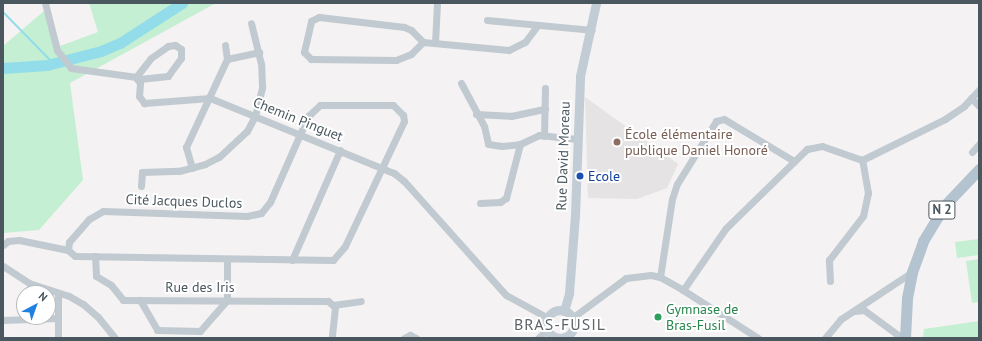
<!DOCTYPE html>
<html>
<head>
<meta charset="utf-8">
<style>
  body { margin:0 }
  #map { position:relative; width:982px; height:341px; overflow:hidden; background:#f4f2f2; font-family:"PT Sans",sans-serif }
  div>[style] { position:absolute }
  .education>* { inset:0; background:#e5e3e4 }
  .green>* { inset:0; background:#c4efd2 }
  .stream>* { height:2px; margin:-1px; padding:0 1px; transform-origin:1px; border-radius:1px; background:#93ddea }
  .river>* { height:11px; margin:-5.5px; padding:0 5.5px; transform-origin:5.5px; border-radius:5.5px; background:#93ddea }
  .street>* { height:7px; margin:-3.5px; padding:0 3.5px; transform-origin:3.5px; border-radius:3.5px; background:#c1cad0 }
  .secondary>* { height:9px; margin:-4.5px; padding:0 4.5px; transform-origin:4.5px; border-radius:4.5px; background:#c1ccd5 }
  .secondary>.ring { margin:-4.5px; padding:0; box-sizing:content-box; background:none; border:9px solid #c1ccd5; border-radius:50% }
  .primary>* { height:11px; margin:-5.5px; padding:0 5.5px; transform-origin:5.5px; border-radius:5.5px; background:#b3c3cf }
  .dots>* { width:11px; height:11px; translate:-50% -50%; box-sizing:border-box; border:2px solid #fff; border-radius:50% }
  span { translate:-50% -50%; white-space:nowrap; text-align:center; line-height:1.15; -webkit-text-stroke:4px #fff; paint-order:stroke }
  .shield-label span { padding:1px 3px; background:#fff; border:1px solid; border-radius:3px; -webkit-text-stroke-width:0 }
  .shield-label { font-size:13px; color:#4a575f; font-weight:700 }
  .street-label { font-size:14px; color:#4a575f }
  .education-label { font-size:14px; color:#785e54 }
  .left { translate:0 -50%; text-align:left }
  .transit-label { font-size:14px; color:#164399 }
  .leisure-label { font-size:14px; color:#27864d }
  .quarter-label { font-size:16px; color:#5f6367; letter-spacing:1px }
  .frame { position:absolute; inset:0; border:4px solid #4a575f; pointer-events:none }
  .north { position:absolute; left:16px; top:285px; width:40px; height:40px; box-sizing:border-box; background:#fff; border:1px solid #b7bcbf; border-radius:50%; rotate:41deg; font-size:11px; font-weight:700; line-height:16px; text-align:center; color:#4a575f }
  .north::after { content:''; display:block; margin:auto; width:14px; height:18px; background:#2180df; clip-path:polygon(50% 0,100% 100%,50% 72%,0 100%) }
</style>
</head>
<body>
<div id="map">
  <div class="education">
    <div style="clip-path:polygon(585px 97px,678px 164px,667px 188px,637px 199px,588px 198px)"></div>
  </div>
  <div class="green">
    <div style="clip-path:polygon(89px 3px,216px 3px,70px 83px,83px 180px,39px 230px,3px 233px,3px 46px,44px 11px,60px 46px,98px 32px)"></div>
    <div style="clip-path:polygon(979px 239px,979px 255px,957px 258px,955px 242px)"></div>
    <div style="clip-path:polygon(979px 259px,979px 302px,972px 303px,966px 261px)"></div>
    <div style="clip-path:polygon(979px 321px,979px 338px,923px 338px,924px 329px)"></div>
  </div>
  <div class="stream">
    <div style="left:3px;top:12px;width:71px;rotate:45.6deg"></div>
  </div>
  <div class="river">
    <div style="left:3px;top:68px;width:44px;rotate:-3.9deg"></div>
    <div style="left:47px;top:65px;width:56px;rotate:-14.5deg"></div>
    <div style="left:101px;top:51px;width:21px;rotate:-23deg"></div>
    <div style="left:120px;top:43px;width:74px;rotate:-32.8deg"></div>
  </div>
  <div class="street">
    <div style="left:45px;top:3px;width:49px;rotate:75.7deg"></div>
    <div style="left:57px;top:50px;width:23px;rotate:52deg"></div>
    <div style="left:71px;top:68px;width:66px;rotate:7.9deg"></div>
    <div style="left:136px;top:77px;width:7px;rotate:56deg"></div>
    <div style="left:140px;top:83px;width:13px;rotate:94deg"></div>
    <div style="left:139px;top:96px;width:9px;rotate:54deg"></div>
    <div style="left:144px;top:103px;width:66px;rotate:-4.3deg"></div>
    <div style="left:210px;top:98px;width:199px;rotate:22.2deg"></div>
    <div style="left:394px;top:173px;width:13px;rotate:39deg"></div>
    <div style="left:404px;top:181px;width:153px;rotate:48.2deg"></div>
    <div style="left:506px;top:295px;width:48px;rotate:28.7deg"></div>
    <div style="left:319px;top:17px;width:86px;rotate:6.7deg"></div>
    <div style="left:404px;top:27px;width:8px;rotate:23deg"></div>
    <div style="left:411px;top:30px;width:17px;rotate:45deg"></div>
    <div style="left:423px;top:42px;width:17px;rotate:135deg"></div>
    <div style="left:411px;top:54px;width:16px;rotate:158deg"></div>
    <div style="left:396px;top:60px;width:85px;rotate:-179.3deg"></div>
    <div style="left:311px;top:59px;width:10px;rotate:-135deg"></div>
    <div style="left:304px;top:52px;width:32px;rotate:-77deg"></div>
    <div style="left:311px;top:21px;width:9px;rotate:-27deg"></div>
    <div style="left:487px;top:20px;width:105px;rotate:5.4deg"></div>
    <div style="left:423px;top:42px;width:86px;rotate:5.3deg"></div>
    <div style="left:509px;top:50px;width:18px;rotate:-27deg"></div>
    <div style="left:525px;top:42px;width:21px;rotate:-53deg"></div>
    <div style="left:435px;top:43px;width:40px;rotate:-87.1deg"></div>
    <div style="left:227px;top:59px;width:33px;rotate:-12deg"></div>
    <div style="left:136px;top:77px;width:24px;rotate:-52deg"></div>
    <div style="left:151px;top:58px;width:21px;rotate:-35deg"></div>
    <div style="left:168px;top:46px;width:7px;rotate:-8deg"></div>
    <div style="left:175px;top:45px;width:7px;rotate:34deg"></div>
    <div style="left:181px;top:49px;width:9px;rotate:90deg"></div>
    <div style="left:181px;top:58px;width:22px;rotate:126deg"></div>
    <div style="left:168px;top:76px;width:31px;rotate:174deg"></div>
    <div style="left:461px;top:83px;width:49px;rotate:61.9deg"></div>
    <div style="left:484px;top:126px;width:18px;rotate:77deg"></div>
    <div style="left:488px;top:144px;width:14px;rotate:8deg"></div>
    <div style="left:502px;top:146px;width:18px;rotate:-6deg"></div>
    <div style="left:971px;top:98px;width:11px;rotate:45deg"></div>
    <div style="left:476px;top:114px;width:35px;rotate:3deg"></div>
    <div style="left:511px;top:116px;width:35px;rotate:-12deg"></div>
    <div style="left:544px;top:136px;width:48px;rotate:-88.8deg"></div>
    <div style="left:972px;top:152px;width:11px;rotate:-49deg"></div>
    <div style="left:192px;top:168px;width:22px;rotate:-106deg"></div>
    <div style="left:186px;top:147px;width:97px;rotate:-65deg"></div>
    <div style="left:227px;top:59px;width:14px;rotate:-98deg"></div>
    <div style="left:141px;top:186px;width:14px;rotate:-86deg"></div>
    <div style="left:142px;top:172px;width:37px;rotate:-2deg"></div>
    <div style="left:179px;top:171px;width:27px;rotate:-15deg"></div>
    <div style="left:205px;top:164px;width:16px;rotate:-27deg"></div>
    <div style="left:219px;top:157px;width:38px;rotate:-43deg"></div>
    <div style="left:247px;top:131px;width:17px;rotate:-62deg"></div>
    <div style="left:255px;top:116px;width:30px;rotate:-76deg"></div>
    <div style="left:262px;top:87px;width:23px;rotate:-92deg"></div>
    <div style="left:261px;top:64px;width:42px;rotate:-103.7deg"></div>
    <div style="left:480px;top:203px;width:20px;rotate:-3deg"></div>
    <div style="left:500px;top:202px;width:7px;rotate:-34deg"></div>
    <div style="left:506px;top:198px;width:56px;rotate:-75.5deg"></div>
    <div style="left:520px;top:144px;width:21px;rotate:-25deg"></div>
    <div style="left:539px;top:135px;width:38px;rotate:6deg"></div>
    <div style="left:3px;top:245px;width:6px;rotate:-39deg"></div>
    <div style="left:8px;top:241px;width:11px;rotate:-5deg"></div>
    <div style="left:19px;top:240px;width:50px;rotate:11.5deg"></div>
    <div style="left:68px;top:250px;width:9px;rotate:41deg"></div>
    <div style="left:75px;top:256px;width:258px;rotate:0.9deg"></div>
    <div style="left:333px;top:260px;width:18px;rotate:-49deg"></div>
    <div style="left:345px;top:246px;width:138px;rotate:-64.7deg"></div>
    <div style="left:404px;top:121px;width:6px;rotate:-99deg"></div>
    <div style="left:403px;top:115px;width:14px;rotate:-135deg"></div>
    <div style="left:393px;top:105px;width:73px;rotate:180deg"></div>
    <div style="left:320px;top:105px;width:16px;rotate:137deg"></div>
    <div style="left:308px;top:116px;width:94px;rotate:113.8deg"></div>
    <div style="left:270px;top:202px;width:14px;rotate:129deg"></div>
    <div style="left:261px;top:213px;width:14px;rotate:168deg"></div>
    <div style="left:247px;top:216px;width:144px;rotate:-178deg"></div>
    <div style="left:103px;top:211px;width:16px;rotate:150deg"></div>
    <div style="left:89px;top:219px;width:30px;rotate:131deg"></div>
    <div style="left:69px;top:242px;width:8px;rotate:97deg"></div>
    <div style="left:95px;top:256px;width:20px;rotate:87deg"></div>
    <div style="left:96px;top:276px;width:17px;rotate:31deg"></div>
    <div style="left:111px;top:285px;width:19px;rotate:51deg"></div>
    <div style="left:123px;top:300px;width:205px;rotate:0.3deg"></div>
    <div style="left:328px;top:301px;width:9px;rotate:41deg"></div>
    <div style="left:335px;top:307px;width:31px;rotate:96deg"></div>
    <div style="left:292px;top:260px;width:120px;rotate:-66.4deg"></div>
    <div style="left:3px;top:266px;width:31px;rotate:33deg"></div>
    <div style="left:29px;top:283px;width:42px;rotate:18deg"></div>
    <div style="left:69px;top:296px;width:16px;rotate:30deg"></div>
    <div style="left:83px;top:304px;width:20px;rotate:41deg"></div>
    <div style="left:98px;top:317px;width:27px;rotate:51deg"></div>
    <div style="left:660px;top:277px;width:79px;rotate:-81.3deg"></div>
    <div style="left:672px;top:199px;width:16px;rotate:-72deg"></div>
    <div style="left:677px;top:184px;width:74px;rotate:-58.2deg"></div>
    <div style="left:716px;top:121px;width:8px;rotate:-14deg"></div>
    <div style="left:724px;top:119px;width:82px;rotate:31deg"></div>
    <div style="left:830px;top:281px;width:21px;rotate:-93deg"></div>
    <div style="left:829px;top:260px;width:56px;rotate:-52.3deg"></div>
    <div style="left:863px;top:216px;width:24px;rotate:-78deg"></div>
    <div style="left:868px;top:193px;width:34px;rotate:-100deg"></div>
    <div style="left:683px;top:290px;width:75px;rotate:-55.3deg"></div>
    <div style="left:726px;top:228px;width:113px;rotate:-44.3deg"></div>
    <div style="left:807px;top:149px;width:15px;rotate:-11deg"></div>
    <div style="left:822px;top:146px;width:42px;rotate:19.3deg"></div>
    <div style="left:862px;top:160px;width:93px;rotate:-26.3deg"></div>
    <div style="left:945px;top:119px;width:23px;rotate:-34deg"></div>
    <div style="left:964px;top:106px;width:22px;rotate:-47deg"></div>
    <div style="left:140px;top:300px;width:34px;rotate:60deg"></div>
    <div style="left:157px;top:330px;width:43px;rotate:1.3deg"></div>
    <div style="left:200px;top:331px;width:41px;rotate:-48.9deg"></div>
    <div style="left:227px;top:300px;width:41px;rotate:-90deg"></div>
    <div style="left:333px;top:305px;width:28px;rotate:-8deg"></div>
    <div style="left:854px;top:311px;width:10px;rotate:-6deg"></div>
    <div style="left:864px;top:310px;width:47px;rotate:36.4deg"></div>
    <div style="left:572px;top:318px;width:67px;rotate:-36.5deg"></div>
    <div style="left:626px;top:278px;width:25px;rotate:-7deg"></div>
    <div style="left:651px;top:275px;width:9px;rotate:13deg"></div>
    <div style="left:660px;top:277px;width:26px;rotate:29deg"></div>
    <div style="left:683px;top:290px;width:89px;rotate:32.6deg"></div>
    <div style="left:3px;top:320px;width:55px;rotate:-2.1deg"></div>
    <div style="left:58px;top:338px;width:45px;rotate:-90deg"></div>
    <div style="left:404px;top:338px;width:7px;rotate:-27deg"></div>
    <div style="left:410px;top:335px;width:7px;rotate:27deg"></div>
    <div style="left:538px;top:338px;width:13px;rotate:-42deg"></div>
    <div style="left:825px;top:338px;width:25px;rotate:-50deg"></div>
    <div style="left:841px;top:319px;width:85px;rotate:-33.5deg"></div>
  </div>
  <div class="secondary">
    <div class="ring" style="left:546px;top:310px;width:19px;height:19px"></div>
    <div style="left:564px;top:311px;width:19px;rotate:-74deg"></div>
    <div style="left:569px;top:293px;width:78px;rotate:-85.6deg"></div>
    <div style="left:575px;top:215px;width:139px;rotate:-87.9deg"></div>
    <div style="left:580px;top:76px;width:75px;rotate:-77.6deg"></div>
  </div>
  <div class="primary">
    <div style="left:905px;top:338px;width:40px;rotate:-87.1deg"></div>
    <div style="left:907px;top:298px;width:26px;rotate:-79deg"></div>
    <div style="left:912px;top:272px;width:33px;rotate:-70deg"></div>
    <div style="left:923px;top:241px;width:42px;rotate:-58.6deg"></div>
    <div style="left:945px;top:205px;width:50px;rotate:-46.6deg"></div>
  </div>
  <div class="dots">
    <div style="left:617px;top:142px;background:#8d6e63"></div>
    <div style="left:580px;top:176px;background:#1a4fb4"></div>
    <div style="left:658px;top:317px;background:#2e9e5b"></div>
  </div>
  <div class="shield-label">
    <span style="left:942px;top:210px">N 2</span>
  </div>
  <div class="street-label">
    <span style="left:298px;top:119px;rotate:22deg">Chemin Pinguet</span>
    <span style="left:563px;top:156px;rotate:-88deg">Rue David Moreau</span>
    <span style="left:184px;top:201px;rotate:2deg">Cité Jacques Duclos</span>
    <span style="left:200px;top:287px">Rue des Iris</span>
  </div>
  <div class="education-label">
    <span class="left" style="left:625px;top:142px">École élémentaire<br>publique Daniel Honoré</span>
  </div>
  <div class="transit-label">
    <span class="left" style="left:588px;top:176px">Ecole</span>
  </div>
  <div class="leisure-label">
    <span class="left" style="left:666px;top:317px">Gymnase de<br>Bras-Fusil</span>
  </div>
  <div class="quarter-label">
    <span style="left:560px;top:324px">BRAS-FUSIL</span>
  </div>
  <div class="frame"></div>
  <div class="north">N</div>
</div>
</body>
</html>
